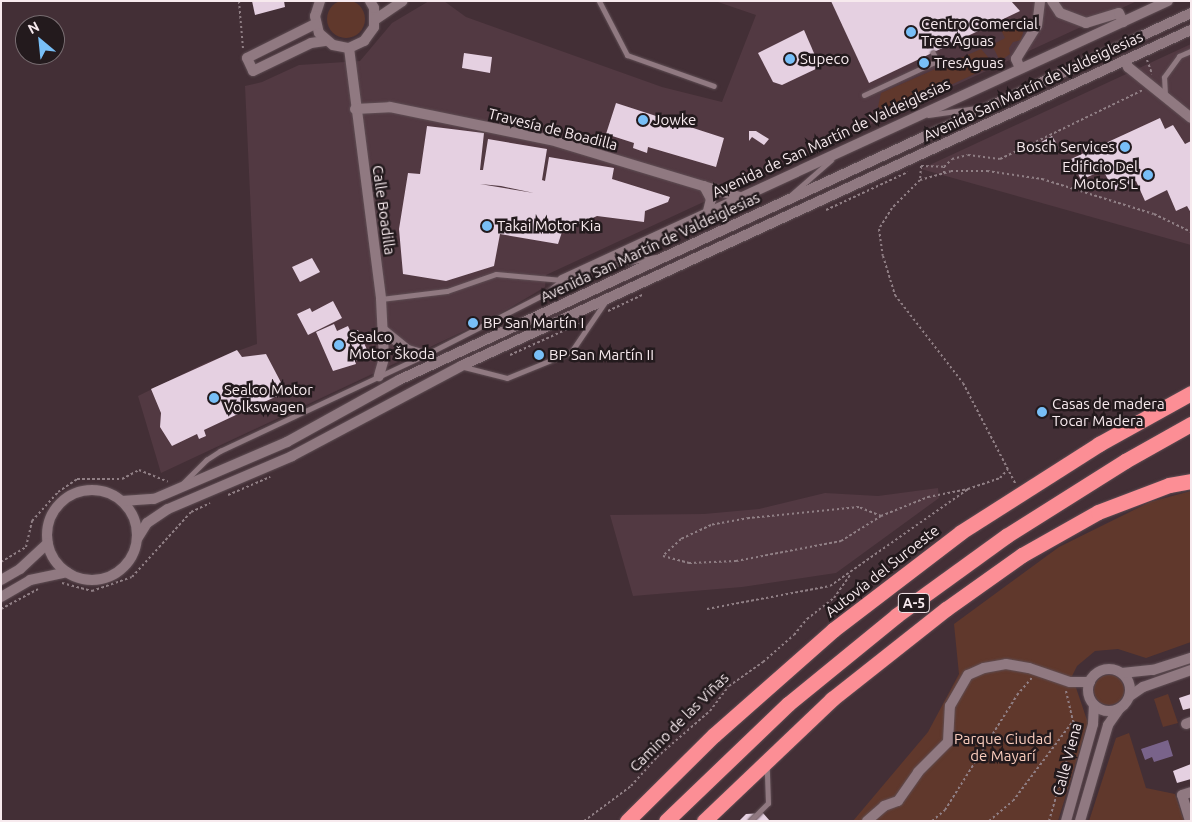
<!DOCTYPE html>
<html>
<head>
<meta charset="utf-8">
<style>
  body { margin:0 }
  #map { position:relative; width:1192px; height:822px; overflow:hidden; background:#432f36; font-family:Ubuntu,sans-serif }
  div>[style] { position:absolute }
  .built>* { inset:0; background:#523942 }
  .green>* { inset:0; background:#60382c }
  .round { border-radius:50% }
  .water>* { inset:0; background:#79638a }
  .building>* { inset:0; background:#e5d0e1 }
  .path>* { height:2px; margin-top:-1px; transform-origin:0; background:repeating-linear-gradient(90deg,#907f85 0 2.5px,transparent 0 5px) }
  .roads { filter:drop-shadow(0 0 1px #5f4e54) drop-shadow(0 0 1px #5f4e54) }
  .lane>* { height:5px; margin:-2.5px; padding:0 2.5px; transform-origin:2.5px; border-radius:2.5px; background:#907981 }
  .street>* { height:10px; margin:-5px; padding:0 5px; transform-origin:5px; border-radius:5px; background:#907981 }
  .street>.ring { margin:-5px; padding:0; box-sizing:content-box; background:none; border:10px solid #907981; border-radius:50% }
  .highway>* { height:15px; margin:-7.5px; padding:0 7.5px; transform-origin:7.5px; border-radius:7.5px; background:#fc8e95 }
  .dots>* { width:14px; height:14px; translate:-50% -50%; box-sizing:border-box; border:2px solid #231a1d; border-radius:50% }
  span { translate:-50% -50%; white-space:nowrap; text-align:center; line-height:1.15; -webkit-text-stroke:5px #231a1d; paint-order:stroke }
  .shield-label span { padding:1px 4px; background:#231a1d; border:1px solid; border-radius:4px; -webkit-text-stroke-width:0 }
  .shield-label { font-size:14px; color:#f7eaee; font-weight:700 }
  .poi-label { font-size:15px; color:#f7eaee }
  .left { translate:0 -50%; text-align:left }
  .right { translate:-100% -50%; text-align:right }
  .street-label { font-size:15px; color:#f7eaee }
  .park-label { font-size:15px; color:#fccebe }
  .frame { position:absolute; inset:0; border:2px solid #f7eaee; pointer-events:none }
  .north { position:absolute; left:15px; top:15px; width:50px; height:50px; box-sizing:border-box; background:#231a1d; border:1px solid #786d71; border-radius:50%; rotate:332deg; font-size:14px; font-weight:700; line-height:20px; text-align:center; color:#f7eaee }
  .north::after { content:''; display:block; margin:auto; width:18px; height:22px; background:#78bff7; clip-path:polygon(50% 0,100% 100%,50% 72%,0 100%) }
</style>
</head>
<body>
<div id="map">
  <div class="built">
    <div style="clip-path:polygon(429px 1px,444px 1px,466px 17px,662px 87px,722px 102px,756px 15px,715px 1px,1137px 1px,546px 275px,545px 287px,496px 316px,161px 473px,138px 396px,205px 363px,257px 344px,245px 86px,262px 82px,299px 65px,360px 61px,392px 23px)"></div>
    <div style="clip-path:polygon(1191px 44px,1191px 245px,921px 169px)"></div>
    <div style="clip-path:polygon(938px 488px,939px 498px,836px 573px,742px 587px,633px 596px,610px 515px,704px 514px,759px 509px,825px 493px,878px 496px)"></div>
  </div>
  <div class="green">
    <div class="round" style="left:327px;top:0;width:38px;height:38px"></div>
    <div style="clip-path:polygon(1021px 18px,1024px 29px,1021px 40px,1013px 42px,1009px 48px,1010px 54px,1000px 61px,992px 45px,1005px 38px,1000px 28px)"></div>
    <div style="clip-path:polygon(981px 49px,988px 57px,990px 67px,889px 113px,878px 107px,881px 93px)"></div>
    <div style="clip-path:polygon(1191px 491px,1191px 642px,1146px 658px,1118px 649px,1095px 651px,1077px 666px,1072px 676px,1088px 723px,1058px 821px,853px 821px,928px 732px,959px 674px,954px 624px,1059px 547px,1150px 502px)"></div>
    <div class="round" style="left:1094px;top:675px;width:30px;height:30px"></div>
    <div style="clip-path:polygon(1168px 694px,1178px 723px,1163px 727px,1154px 699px)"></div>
    <div style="clip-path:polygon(1129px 733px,1146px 788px,1175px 794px,1184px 821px,1089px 821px,1116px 738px)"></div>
  </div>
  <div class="water">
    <div style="clip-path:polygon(1168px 740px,1173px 756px,1154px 762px,1152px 757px,1145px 760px,1141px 749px)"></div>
  </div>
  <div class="building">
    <div style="clip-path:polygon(252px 1px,284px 1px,285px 7px,255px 15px)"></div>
    <div style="clip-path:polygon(831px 1px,1011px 1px,1020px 11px,869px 83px)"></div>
    <div style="clip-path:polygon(804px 30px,820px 67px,782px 85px,773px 82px,758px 53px)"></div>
    <div style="clip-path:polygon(464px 53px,492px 57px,490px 73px,462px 68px)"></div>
    <div style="clip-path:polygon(616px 103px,724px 138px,716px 167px,648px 147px,647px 153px,633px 148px,634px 143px,606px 134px)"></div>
    <div style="clip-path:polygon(1160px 118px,1165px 129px,1173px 125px,1185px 144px,1191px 141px,1191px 213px,1187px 206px,1176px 211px,1167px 190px,1145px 201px,1136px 181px,1114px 191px,1103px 170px,1081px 180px,1071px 159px)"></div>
    <div style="clip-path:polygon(evenodd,427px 126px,484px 133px,480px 170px,483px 170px,488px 139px,547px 149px,542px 180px,545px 181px,549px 157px,614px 168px,612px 179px,670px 197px,668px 202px,645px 211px,644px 222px,597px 216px,562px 232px,558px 244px,500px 234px,494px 266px,446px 281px,403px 274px,399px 229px,408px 173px,420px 174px,427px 126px,480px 184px,501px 186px,534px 193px,480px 184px)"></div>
    <div style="clip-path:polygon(749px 131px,756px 131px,769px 139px,764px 145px,752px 137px,749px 141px)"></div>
    <div style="clip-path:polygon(1052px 136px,1058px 146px,1043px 152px,1038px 144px)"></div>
    <div style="clip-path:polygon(312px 258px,320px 272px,300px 282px,292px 267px)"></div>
    <div style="clip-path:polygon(333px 301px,342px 318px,308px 335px,297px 314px,310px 308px,312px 312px)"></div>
    <div style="clip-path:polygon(334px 324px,337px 331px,348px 326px,351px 333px,358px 330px,369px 354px,355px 361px,356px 364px,333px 371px,316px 332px)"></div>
    <div style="clip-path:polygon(237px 350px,242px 357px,266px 354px,286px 392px,262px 403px,264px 408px,258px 412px,255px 406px,204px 430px,206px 436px,199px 439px,197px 434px,172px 446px,160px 427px,161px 413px,151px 389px)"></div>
    <div style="clip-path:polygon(1191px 694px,1191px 708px,1183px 710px,1179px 698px)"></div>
    <div style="clip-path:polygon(1191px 764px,1191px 779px,1177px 783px,1173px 771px)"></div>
    <div style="clip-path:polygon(763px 813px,770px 821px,739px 821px,746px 814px)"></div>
  </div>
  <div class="path">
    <div style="left:239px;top:1px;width:48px;rotate:85.2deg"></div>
    <div style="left:1147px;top:60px;width:15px;rotate:70deg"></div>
    <div style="left:921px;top:166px;width:23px;rotate:2deg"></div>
    <div style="left:921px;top:166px;width:14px;rotate:94deg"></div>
    <div style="left:920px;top:180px;width:40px;rotate:135deg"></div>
    <div style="left:892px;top:208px;width:25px;rotate:122deg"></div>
    <div style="left:879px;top:229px;width:27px;rotate:82deg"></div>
    <div style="left:883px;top:256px;width:41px;rotate:72.9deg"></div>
    <div style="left:895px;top:295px;width:111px;rotate:52.3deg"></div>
    <div style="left:963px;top:383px;width:113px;rotate:62.5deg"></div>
    <div style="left:944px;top:173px;width:6px;rotate:-90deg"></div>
    <div style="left:944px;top:167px;width:11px;rotate:-45deg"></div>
    <div style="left:952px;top:159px;width:16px;rotate:-14deg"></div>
    <div style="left:968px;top:155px;width:32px;rotate:7deg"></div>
    <div style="left:1000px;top:159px;width:159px;rotate:-25.8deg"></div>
    <div style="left:920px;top:180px;width:32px;rotate:-16deg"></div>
    <div style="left:951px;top:171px;width:36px"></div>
    <div style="left:987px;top:171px;width:56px;rotate:8.3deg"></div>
    <div style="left:1042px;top:179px;width:117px;rotate:17.4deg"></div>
    <div style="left:1154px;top:214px;width:41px;rotate:25.9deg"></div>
    <div style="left:826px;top:210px;width:90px;rotate:-24.9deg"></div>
    <div style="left:608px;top:311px;width:38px;rotate:-25deg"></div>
    <div style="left:510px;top:355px;width:78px;rotate:-24.3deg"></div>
    <div style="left:228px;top:495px;width:46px;rotate:-23.2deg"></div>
    <div style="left:881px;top:516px;width:24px;rotate:-158deg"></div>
    <div style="left:859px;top:507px;width:111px;rotate:174.3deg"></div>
    <div style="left:749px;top:518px;width:39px;rotate:170deg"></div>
    <div style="left:711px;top:525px;width:33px;rotate:155deg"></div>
    <div style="left:681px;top:539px;width:25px;rotate:137deg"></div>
    <div style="left:663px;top:556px;width:27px;rotate:15deg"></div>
    <div style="left:689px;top:563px;width:47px;rotate:-2.4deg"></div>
    <div style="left:736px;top:561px;width:107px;rotate:-10.8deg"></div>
    <div style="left:841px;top:541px;width:47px;rotate:-32deg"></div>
    <div style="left:881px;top:516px;width:51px;rotate:-22deg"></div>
    <div style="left:928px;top:497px;width:41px;rotate:-11.3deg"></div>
    <div style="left:1px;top:562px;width:29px;rotate:-31deg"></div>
    <div style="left:26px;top:547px;width:27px;rotate:-77deg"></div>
    <div style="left:32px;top:521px;width:39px;rotate:-48deg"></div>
    <div style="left:58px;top:492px;width:23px;rotate:-34deg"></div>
    <div style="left:77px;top:479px;width:45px"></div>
    <div style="left:122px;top:479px;width:19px;rotate:-28deg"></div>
    <div style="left:139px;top:470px;width:31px;rotate:22deg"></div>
    <div style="left:62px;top:583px;width:31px;rotate:15deg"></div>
    <div style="left:92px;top:591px;width:42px;rotate:-19.3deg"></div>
    <div style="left:132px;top:577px;width:88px;rotate:-47.8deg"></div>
    <div style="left:191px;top:512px;width:21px;rotate:-25deg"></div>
    <div style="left:1px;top:609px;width:42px;rotate:-28.4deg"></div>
    <div style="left:707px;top:609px;width:125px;rotate:-10.6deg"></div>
    <div style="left:830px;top:586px;width:169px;rotate:-35.1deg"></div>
    <div style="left:968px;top:489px;width:34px;rotate:-19deg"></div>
    <div style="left:1000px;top:478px;width:12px;rotate:-48deg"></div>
    <div style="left:1066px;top:691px;width:31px;rotate:77deg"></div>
    <div style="left:1073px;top:721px;width:13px;rotate:48deg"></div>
    <div style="left:584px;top:821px;width:59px;rotate:-36.7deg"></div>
    <div style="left:631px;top:786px;width:39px;rotate:-48deg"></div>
    <div style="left:657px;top:757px;width:70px;rotate:-41deg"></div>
    <div style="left:710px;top:711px;width:31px;rotate:-53deg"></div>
    <div style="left:729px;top:686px;width:42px;rotate:-35.2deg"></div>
    <div style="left:763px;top:662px;width:41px;rotate:-41.1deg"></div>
    <div style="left:794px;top:635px;width:21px;rotate:-51deg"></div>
    <div style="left:807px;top:619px;width:34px;rotate:-38deg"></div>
    <div style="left:834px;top:598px;width:29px;rotate:-55deg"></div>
    <div style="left:932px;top:821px;width:17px;rotate:-40deg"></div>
    <div style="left:945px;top:810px;width:136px;rotate:-57.9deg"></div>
    <div style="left:1017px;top:695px;width:23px;rotate:-49deg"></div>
    <div style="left:989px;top:821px;width:31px;rotate:-40deg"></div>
    <div style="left:1013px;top:801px;width:100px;rotate:-53.1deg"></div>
    <div style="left:1049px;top:821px;width:90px;rotate:-73.8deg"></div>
    <div style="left:1074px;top:735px;width:8px;rotate:-50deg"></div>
  </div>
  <div class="roads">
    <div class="lane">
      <div style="left:599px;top:1px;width:61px;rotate:62.6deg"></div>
      <div style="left:627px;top:55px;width:92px;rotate:19.6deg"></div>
      <div style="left:864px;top:95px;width:81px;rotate:-25deg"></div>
      <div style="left:937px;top:61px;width:9px;rotate:-117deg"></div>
      <div style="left:1165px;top:95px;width:18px;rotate:-93deg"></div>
      <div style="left:1164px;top:77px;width:26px;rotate:-54deg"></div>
      <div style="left:1179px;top:56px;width:13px;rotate:-23deg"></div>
      <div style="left:928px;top:115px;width:49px;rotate:-8.3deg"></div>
      <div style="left:792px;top:194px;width:52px;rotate:-41.1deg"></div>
      <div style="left:600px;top:267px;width:57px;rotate:-10.1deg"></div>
      <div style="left:381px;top:299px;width:66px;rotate:-6.9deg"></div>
      <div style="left:447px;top:291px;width:52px;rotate:-19.1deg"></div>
      <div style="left:496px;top:274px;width:66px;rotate:5.2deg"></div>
      <div style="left:464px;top:367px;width:44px;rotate:14.3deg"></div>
      <div style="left:507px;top:378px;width:69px;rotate:-22.1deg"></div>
      <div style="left:571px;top:352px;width:60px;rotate:-55.8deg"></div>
      <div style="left:183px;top:483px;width:33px;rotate:-45deg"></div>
      <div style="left:206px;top:460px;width:17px;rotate:-33deg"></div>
      <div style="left:220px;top:451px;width:226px;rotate:-25.1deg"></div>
      <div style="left:425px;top:355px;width:132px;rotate:-27deg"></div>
      <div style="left:543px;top:295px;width:24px;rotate:-38deg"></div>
      <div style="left:750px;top:821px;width:25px;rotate:-45deg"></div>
      <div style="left:768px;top:803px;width:37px;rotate:-92deg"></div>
    </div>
    <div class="street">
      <div style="left:320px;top:1px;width:16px;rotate:108deg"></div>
      <div style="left:315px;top:16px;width:17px;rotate:77deg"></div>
      <div style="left:319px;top:33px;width:18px;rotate:41deg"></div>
      <div style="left:333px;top:45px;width:16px;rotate:11deg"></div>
      <div style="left:349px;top:48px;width:17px;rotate:-25deg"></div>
      <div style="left:364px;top:41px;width:17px;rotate:-54deg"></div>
      <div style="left:374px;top:27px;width:19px;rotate:-90deg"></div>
      <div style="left:374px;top:8px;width:8px;rotate:-120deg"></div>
      <div style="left:1052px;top:1px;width:14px;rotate:56deg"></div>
      <div style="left:1060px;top:13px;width:28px;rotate:21deg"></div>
      <div style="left:1086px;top:23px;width:34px;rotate:-17deg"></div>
      <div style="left:1119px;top:13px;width:10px;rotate:66deg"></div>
      <div style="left:376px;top:19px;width:32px;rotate:-34deg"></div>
      <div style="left:315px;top:24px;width:76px;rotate:153.4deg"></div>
      <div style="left:247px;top:58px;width:14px;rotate:65deg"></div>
      <div style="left:253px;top:71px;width:64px;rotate:-25.8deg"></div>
      <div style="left:311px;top:43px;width:14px;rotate:-8deg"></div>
      <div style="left:349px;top:48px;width:253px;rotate:82.7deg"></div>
      <div style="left:381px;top:299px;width:59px;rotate:87.1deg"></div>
      <div style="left:384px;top:358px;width:19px;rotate:106deg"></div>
      <div style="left:1125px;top:60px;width:8px;rotate:67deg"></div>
      <div style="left:1128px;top:67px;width:81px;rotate:39deg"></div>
      <div style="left:1020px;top:68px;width:10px;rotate:-114deg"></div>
      <div style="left:1016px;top:59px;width:39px;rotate:-58deg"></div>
      <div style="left:1037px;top:26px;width:25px;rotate:-83deg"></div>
      <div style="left:355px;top:109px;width:35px;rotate:-3deg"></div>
      <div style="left:390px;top:107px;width:164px;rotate:11.6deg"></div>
      <div style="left:551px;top:140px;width:197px;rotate:16.8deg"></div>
      <div style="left:704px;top:186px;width:15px;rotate:62deg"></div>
      <div style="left:711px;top:199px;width:12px;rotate:104deg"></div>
      <div style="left:562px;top:280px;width:667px;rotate:-24.72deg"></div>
      <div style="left:383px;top:330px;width:32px;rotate:39deg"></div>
      <div style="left:408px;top:350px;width:18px;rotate:16deg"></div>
      <div class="ring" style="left:47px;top:490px;width:80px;height:80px"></div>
      <div style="left:122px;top:501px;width:32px;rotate:-4deg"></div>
      <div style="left:154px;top:499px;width:145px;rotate:-23.2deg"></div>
      <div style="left:287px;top:442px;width:128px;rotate:-29deg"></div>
      <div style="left:399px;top:380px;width:873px;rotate:-24.86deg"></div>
      <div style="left:137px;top:539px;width:19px;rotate:-58deg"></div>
      <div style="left:147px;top:523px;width:25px;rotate:-34deg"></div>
      <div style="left:168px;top:509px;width:135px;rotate:-23.1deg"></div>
      <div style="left:292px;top:456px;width:191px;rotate:-28deg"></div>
      <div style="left:461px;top:366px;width:804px;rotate:-24.72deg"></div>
      <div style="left:1px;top:580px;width:22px;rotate:-30deg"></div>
      <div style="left:20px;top:569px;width:38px;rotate:-43deg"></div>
      <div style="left:1px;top:597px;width:34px;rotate:-30deg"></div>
      <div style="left:30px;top:580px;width:38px;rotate:-12deg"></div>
      <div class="ring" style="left:1088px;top:669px;width:32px;height:32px"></div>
      <div style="left:1122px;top:673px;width:31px;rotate:-6deg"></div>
      <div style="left:1153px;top:670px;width:40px;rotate:-18deg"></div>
      <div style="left:1130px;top:696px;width:16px;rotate:-35deg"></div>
      <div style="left:1143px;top:687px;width:51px;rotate:-19.5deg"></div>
      <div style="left:1186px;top:724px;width:5px;rotate:-22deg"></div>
      <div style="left:867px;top:821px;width:23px;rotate:-41deg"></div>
      <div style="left:884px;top:806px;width:15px;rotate:-20deg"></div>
      <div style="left:898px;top:801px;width:35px;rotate:-55deg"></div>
      <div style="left:918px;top:772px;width:42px;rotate:-45deg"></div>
      <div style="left:948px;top:742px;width:36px;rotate:-87deg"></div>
      <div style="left:950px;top:706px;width:36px;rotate:-60deg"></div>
      <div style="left:968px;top:675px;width:17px;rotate:-24deg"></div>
      <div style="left:984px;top:668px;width:22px;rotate:-10deg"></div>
      <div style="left:1006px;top:664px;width:23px;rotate:10deg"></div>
      <div style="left:1029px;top:668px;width:43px;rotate:18.9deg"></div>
      <div style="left:1070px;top:682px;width:20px"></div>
      <div style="left:1066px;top:821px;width:101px;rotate:-74.4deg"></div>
      <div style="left:1093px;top:724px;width:19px;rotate:-87deg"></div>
      <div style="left:1080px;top:821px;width:100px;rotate:-73.7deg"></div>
      <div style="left:1108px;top:725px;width:19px;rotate:-55deg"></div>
      <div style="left:1190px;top:821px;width:27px;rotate:-107deg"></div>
      <div style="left:1182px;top:795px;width:9px;rotate:-18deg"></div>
    </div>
    <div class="highway">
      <div style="left:627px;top:821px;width:122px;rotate:-44.7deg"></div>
      <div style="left:714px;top:735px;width:159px;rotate:-41.4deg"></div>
      <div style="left:833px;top:630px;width:161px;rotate:-37.4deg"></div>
      <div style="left:961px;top:532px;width:164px;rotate:-32.5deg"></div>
      <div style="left:1099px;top:444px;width:105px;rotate:-29deg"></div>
      <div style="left:666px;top:821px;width:169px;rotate:-43.8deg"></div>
      <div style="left:788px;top:704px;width:141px;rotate:-39.2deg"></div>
      <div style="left:897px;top:615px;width:135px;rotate:-35.9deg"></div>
      <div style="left:1006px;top:536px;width:141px;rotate:-32.2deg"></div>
      <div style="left:1125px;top:461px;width:76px;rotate:-29.3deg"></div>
      <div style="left:704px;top:821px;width:177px;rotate:-43.6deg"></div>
      <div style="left:832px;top:699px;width:145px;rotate:-38.3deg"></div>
      <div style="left:946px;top:609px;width:93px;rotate:-35.4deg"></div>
      <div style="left:1022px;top:555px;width:87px;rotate:-29.5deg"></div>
      <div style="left:1098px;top:512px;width:76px;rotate:-20.8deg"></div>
      <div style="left:1169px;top:485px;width:22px;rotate:-10deg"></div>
    </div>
  </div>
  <div class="dots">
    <div style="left:911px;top:32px;background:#78bff7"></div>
    <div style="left:790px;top:59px;background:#78bff7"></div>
    <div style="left:924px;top:63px;background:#78bff7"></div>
    <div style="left:643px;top:120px;background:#78bff7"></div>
    <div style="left:1125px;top:147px;background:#78bff7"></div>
    <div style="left:1148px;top:175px;background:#78bff7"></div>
    <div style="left:487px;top:226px;background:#78bff7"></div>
    <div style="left:473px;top:323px;background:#78bff7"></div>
    <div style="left:339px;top:345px;background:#78bff7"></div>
    <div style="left:539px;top:355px;background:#78bff7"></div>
    <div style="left:214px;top:398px;background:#78bff7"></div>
    <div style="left:1042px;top:412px;background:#78bff7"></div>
  </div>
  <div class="shield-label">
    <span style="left:914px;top:603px">A-5</span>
  </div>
  <div class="poi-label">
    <span class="left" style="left:921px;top:32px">Centro Comercial<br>Tres Aguas</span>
    <span class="left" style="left:800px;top:59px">Supeco</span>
    <span class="left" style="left:934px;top:63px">TresAguas</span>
    <span class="left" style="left:653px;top:120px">Jowke</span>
    <span class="right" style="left:1115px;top:147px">Bosch Services</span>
    <span class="right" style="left:1138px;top:175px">Edificio Del<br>Motor S L</span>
    <span class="left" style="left:497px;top:226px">Takai Motor Kia</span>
    <span class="left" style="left:483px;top:323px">BP San Martín I</span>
    <span class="left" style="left:349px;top:345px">Sealco<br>Motor Škoda</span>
    <span class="left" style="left:549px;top:355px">BP San Martín II</span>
    <span class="left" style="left:224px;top:398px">Sealco Motor<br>Volkswagen</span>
    <span class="left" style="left:1052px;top:412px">Casas de madera<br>Tocar Madera</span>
  </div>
  <div class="street-label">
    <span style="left:1033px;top:86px;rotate:-25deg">Avenida San Martín de Valdeiglesias</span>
    <span style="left:553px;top:129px;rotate:14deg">Travesía de Boadilla</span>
    <span style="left:831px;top:138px;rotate:-25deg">Avenida de San Martín de Valdeiglesias</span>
    <span style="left:384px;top:210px;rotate:82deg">Calle Boadilla</span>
    <span style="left:650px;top:247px;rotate:-25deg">Avenida San Martín de Valdeiglesias</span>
    <span style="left:882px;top:571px;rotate:-38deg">Autovía del Suroeste</span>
    <span style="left:679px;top:722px;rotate:-45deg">Camino de las Viñas</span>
    <span style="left:1067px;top:759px;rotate:-75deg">Calle Viena</span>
  </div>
  <div class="park-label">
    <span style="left:1003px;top:747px">Parque Ciudad<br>de Mayarí</span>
  </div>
  <div class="frame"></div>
  <div class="north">N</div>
</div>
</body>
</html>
